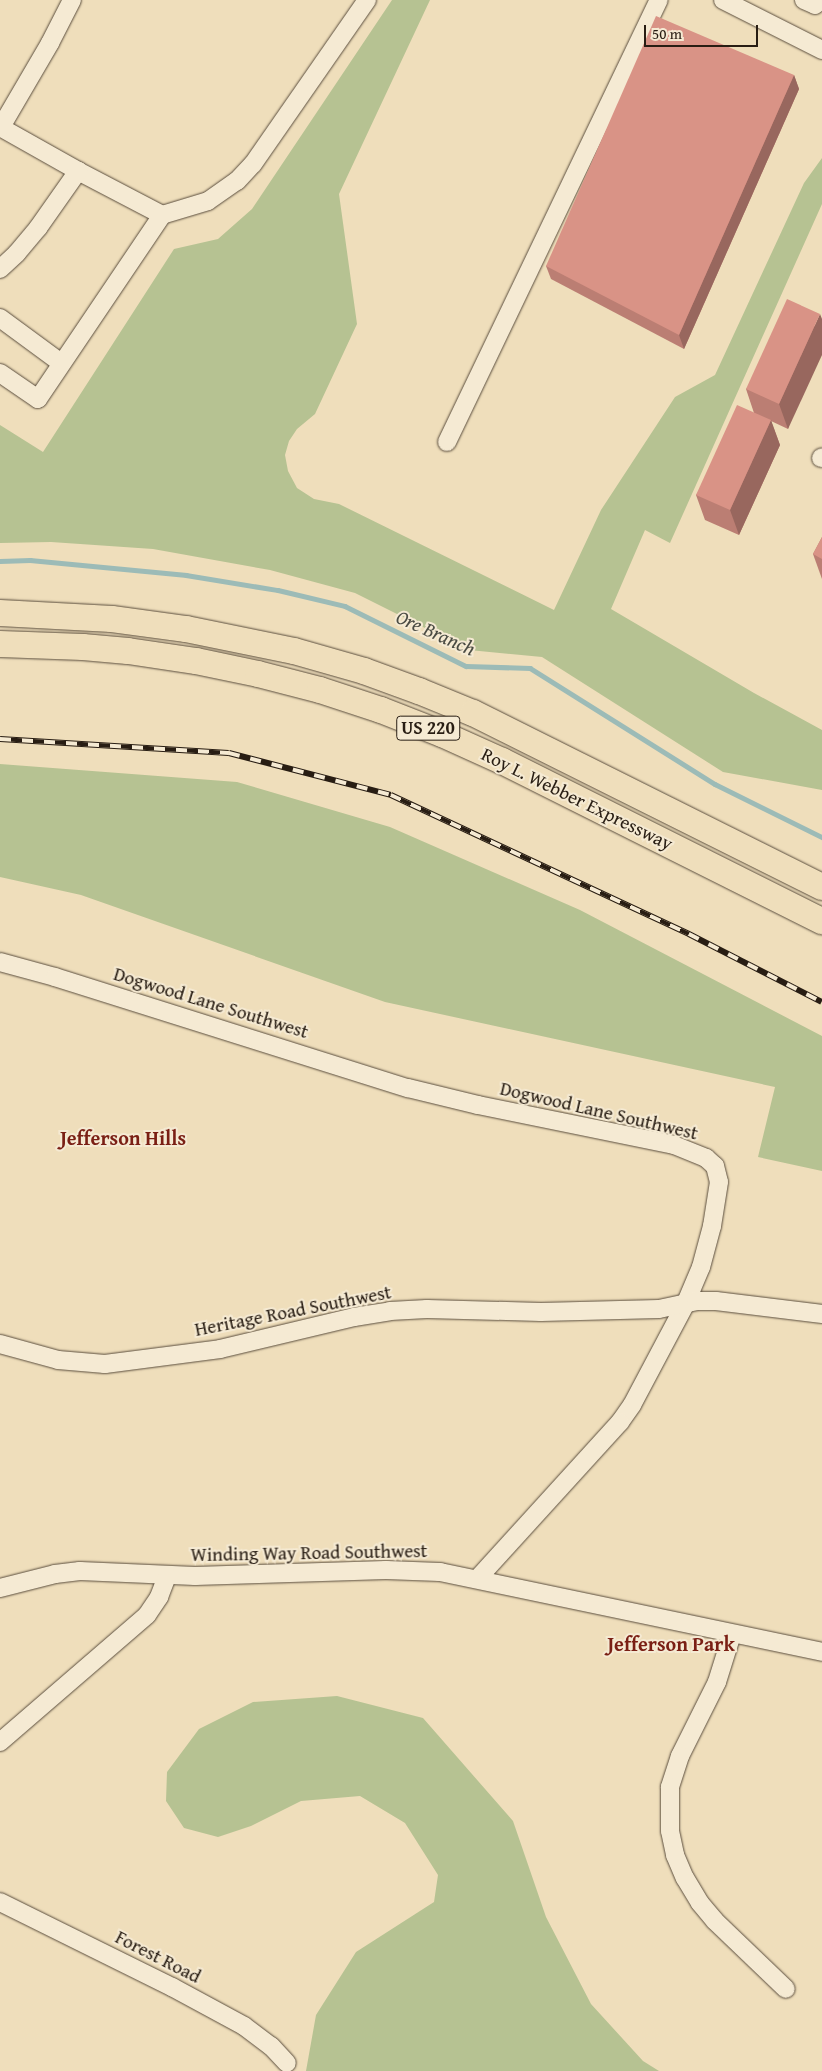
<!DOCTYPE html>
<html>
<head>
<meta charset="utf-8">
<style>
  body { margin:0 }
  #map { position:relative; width:822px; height:2071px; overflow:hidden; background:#efdebb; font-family:"Gentium Book Plus",serif }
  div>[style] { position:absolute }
  .green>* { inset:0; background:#b6c292 }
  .stream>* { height:4.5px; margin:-2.25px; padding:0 2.25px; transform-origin:2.25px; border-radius:2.25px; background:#9cbbb7 }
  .roads { filter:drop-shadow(0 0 1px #5a4d3d) drop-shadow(0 0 1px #5a4d3d) }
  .minor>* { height:18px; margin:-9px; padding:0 9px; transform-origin:9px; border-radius:9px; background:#f5ead3 }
  .highway>* { height:26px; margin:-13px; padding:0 13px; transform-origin:13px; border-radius:13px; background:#efdebb }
  .rail>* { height:5.5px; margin-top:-2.75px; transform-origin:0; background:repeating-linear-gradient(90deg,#f5ead3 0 11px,#281d13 0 22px); box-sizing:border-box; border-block:1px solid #281d13 }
  .wall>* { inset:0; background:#bb7e73 }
  .shaded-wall>* { inset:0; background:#98675e }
  .building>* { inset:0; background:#d99386 }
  span { translate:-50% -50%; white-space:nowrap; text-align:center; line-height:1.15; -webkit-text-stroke:4px #f5ead3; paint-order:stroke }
  .shield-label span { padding:1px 4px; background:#f5ead3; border:1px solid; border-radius:4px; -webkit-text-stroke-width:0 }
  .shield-label { font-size:18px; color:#281d13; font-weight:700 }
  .street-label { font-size:19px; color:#281d13 }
  .water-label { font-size:20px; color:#4b4c44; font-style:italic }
  .neighbourhood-label { font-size:20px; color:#7a1f14; font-weight:700 }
  .scale { position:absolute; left:644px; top:25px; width:114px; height:22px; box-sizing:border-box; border:2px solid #281d13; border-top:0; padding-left:6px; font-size:15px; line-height:18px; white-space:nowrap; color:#281d13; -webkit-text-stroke:4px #f5ead3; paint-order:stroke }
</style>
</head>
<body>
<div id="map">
  <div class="green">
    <div style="clip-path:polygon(392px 0,430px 0,339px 194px,357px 324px,315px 414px,297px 429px,289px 441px,285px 455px,288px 471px,297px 488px,314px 499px,339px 504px,554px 610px,601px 510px,675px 397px,715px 375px,804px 183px,822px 158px,822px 204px,670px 543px,645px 530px,611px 609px,754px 693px,822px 730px,822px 790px,723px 772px,542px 657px,469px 650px,355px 593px,270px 570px,153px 549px,51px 542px,0 543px,0 425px,43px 452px,174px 249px,218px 239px,252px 209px)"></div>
    <div style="clip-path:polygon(0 764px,237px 782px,390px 827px,580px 910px,822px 1036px,822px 1171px,758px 1157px,775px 1087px,385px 1002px,81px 895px,0 877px)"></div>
    <div style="clip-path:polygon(337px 1696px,423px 1718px,513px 1821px,546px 1917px,591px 2004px,643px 2061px,659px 2071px,306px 2071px,316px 2015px,356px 1952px,434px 1902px,438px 1875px,405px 1823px,360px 1796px,301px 1801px,251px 1826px,218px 1837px,184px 1828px,166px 1801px,167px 1772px,199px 1729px,253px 1702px)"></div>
  </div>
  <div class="stream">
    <div style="left:0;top:561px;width:30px;rotate:-2deg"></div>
    <div style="left:30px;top:560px;width:157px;rotate:5.5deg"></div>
    <div style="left:186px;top:575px;width:93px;rotate:9.3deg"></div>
    <div style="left:278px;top:590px;width:69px;rotate:13.4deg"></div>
    <div style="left:345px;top:606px;width:135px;rotate:26.4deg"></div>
    <div style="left:466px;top:666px;width:64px;rotate:1.8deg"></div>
    <div style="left:530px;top:668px;width:218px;rotate:32.1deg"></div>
    <div style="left:715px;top:784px;width:119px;rotate:26.4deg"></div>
  </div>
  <div class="roads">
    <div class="minor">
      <div style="left:723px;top:0;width:111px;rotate:26.8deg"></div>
      <div style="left:804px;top:0;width:12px;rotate:24deg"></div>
      <div style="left:815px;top:5px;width:7px;rotate:-45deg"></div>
      <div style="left:0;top:127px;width:90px;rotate:29.4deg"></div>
      <div style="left:78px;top:171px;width:95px;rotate:27.6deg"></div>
      <div style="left:162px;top:215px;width:48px;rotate:-16.9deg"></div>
      <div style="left:208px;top:201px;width:35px;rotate:-35deg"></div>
      <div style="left:237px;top:181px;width:23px;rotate:-47deg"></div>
      <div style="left:253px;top:164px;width:200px;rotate:-55.2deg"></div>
      <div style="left:1px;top:127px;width:97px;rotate:-59.7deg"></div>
      <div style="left:50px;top:43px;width:48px;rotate:-62.9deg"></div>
      <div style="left:0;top:269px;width:23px;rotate:-43deg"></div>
      <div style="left:17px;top:253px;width:33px;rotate:-50deg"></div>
      <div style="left:38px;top:228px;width:70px;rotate:-54.9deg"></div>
      <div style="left:0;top:318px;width:76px;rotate:36.4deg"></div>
      <div style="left:0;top:373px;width:46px;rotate:34.4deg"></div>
      <div style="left:38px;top:399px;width:222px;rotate:-56deg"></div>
      <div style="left:447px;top:442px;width:490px;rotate:-64.4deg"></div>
      <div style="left:821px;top:458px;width:1px;rotate:-45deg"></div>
      <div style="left:0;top:962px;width:57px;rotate:15.3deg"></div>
      <div style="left:55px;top:977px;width:370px;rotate:17.5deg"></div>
      <div style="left:408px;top:1088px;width:72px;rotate:13.7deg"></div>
      <div style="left:478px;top:1105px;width:200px;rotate:11.5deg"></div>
      <div style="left:674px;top:1145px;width:35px;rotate:22deg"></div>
      <div style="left:706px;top:1158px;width:12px;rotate:42deg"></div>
      <div style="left:715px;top:1166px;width:16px;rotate:76deg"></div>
      <div style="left:719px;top:1182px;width:45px;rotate:99deg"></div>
      <div style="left:712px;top:1226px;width:42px;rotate:105deg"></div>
      <div style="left:701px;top:1267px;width:39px;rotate:113deg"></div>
      <div style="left:686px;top:1303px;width:115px;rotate:117.9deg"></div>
      <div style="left:632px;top:1405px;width:21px;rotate:125deg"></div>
      <div style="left:620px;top:1422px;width:212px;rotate:132.3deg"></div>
      <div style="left:0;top:1344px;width:60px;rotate:15.4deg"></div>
      <div style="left:58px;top:1360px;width:47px;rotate:4.9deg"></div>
      <div style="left:105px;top:1364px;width:116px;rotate:-7.4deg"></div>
      <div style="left:220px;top:1349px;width:138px;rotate:-13.4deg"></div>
      <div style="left:354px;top:1317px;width:36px;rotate:-9deg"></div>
      <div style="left:390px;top:1311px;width:37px;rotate:-3deg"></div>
      <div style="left:427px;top:1309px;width:114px;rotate:1.5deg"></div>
      <div style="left:541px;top:1312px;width:118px;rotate:-1.5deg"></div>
      <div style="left:659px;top:1309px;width:38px;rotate:-12deg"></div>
      <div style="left:696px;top:1301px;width:20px"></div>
      <div style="left:716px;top:1301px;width:107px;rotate:7deg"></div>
      <div style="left:0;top:1588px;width:57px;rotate:-14.3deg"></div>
      <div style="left:55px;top:1574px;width:25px;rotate:-7deg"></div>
      <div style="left:80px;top:1571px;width:115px;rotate:2.5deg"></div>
      <div style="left:195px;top:1576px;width:191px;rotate:-1.8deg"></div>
      <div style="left:386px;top:1570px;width:54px;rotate:2.1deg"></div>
      <div style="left:440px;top:1572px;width:390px;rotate:11.8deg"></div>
      <div style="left:732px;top:1634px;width:50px;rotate:107.4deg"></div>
      <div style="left:717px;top:1682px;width:83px;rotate:116.6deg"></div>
      <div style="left:680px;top:1756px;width:33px;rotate:108deg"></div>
      <div style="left:670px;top:1787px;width:44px;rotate:90deg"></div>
      <div style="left:670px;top:1831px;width:25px;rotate:78deg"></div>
      <div style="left:675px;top:1855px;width:25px;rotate:67deg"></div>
      <div style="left:685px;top:1878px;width:29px;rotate:59deg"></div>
      <div style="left:700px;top:1903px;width:23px;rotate:50deg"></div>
      <div style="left:715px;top:1921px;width:98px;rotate:43.8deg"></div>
      <div style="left:0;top:1742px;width:194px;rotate:-40.8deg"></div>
      <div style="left:147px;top:1615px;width:22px;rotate:-56deg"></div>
      <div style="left:159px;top:1597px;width:22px;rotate:-69deg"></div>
      <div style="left:0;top:1902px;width:192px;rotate:26.3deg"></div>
      <div style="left:172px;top:1987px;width:82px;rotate:28.4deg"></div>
      <div style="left:244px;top:2026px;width:34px;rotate:37deg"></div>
      <div style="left:271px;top:2046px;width:23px;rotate:47deg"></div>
    </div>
    <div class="highway">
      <div style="left:0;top:613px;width:112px;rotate:3.1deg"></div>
      <div style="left:112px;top:619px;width:75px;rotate:7.7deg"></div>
      <div style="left:186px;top:629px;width:110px;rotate:11.5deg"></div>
      <div style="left:294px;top:651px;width:73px;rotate:15.9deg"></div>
      <div style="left:364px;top:671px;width:59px;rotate:20deg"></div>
      <div style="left:419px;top:691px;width:58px;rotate:22.2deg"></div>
      <div style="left:473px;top:713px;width:390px;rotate:26.5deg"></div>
      <div style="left:0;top:644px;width:83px;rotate:2.1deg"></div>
      <div style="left:83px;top:647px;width:45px;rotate:5.1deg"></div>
      <div style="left:128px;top:651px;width:69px;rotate:8.4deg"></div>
      <div style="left:196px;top:661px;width:63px;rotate:11.8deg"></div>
      <div style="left:258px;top:674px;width:64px;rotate:14.5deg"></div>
      <div style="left:320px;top:690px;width:64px;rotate:18.2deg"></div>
      <div style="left:381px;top:710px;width:66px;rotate:21.5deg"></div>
      <div style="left:442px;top:734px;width:66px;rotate:24.2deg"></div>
      <div style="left:502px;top:761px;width:358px;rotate:26.6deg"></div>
    </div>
  </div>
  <div class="rail">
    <div style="left:0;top:739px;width:229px;rotate:3.5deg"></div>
    <div style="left:229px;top:753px;width:167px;rotate:14.5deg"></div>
    <div style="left:391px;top:795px;width:329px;rotate:25deg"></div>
    <div style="left:689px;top:934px;width:149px;rotate:27.1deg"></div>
  </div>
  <div class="wall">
    <div style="clip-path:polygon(794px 75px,799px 89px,684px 349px,551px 279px,546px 266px)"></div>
    <div style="clip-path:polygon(822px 319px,788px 429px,771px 421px,780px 445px,739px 535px,705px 520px,696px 495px,754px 413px,746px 389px)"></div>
    <div style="clip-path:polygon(822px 537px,822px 579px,813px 554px)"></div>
  </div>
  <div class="shaded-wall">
    <div style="clip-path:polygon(794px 75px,799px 89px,684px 349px,679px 335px)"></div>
    <div style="clip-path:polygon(820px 314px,822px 319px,822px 355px,788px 429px,779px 404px)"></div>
    <div style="clip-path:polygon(771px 420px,780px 445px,739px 535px,730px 510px)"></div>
  </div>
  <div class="building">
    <div style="clip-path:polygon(656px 16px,794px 75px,679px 335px,546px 266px)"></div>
    <div style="clip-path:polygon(787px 299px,820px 314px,779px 404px,746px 389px)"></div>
    <div style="clip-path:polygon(737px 405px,771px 420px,730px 510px,696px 495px)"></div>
    <div style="clip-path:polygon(822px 537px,822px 559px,813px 554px)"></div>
  </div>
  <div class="shield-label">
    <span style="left:428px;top:728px">US 220</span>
  </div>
  <div class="street-label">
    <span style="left:577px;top:799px;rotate:26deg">Roy L. Webber Expressway</span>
    <span style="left:211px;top:1003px;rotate:17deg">Dogwood Lane Southwest</span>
    <span style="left:599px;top:1111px;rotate:13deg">Dogwood Lane Southwest</span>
    <span style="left:293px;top:1311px;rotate:-11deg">Heritage Road Southwest</span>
    <span style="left:309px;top:1553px;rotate:-1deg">Winding Way Road Southwest</span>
    <span style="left:158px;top:1957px;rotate:27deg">Forest Road</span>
  </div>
  <div class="water-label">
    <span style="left:436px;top:632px;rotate:24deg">Ore Branch</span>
  </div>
  <div class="neighbourhood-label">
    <span style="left:123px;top:1137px">Jefferson Hills</span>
    <span style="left:671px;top:1643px">Jefferson Park</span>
  </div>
  <div class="scale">50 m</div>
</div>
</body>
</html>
